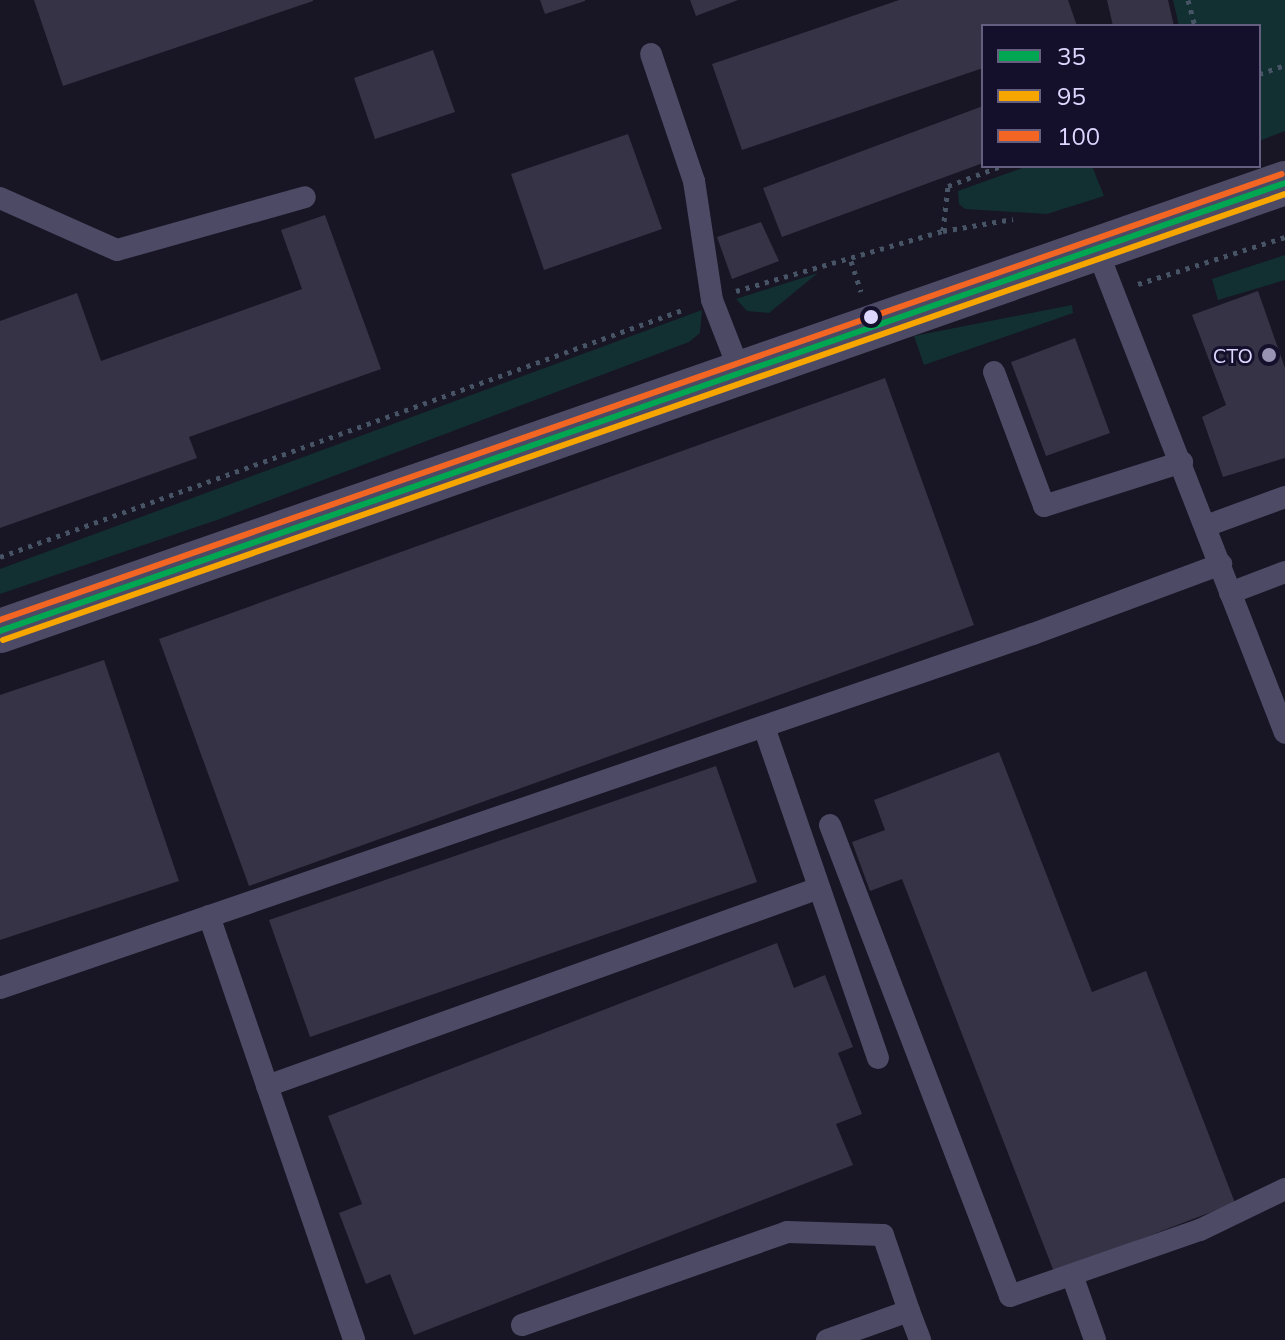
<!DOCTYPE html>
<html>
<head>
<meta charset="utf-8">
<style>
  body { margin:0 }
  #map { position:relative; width:1285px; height:1340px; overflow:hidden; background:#181524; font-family:Mulish,sans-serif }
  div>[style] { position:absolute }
  .green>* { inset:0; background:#123032 }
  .building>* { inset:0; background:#363346 }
  .path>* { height:5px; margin-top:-2.5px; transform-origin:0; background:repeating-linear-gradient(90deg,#465465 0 4px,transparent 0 10px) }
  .service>* { height:22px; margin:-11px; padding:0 11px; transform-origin:11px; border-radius:11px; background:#4c4a65 }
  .tertiary>* { height:44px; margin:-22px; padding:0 22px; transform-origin:22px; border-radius:22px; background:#4c4a65 }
  .bus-1>* { height:6px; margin:-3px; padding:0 3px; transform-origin:3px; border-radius:3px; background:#00a651 }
  .bus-2>* { height:6px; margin:-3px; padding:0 3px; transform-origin:3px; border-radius:3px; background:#f7a600 }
  .bus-3>* { height:6px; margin:-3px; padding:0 3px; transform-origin:3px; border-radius:3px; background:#f26522 }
  .dots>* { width:22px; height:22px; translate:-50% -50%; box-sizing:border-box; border:4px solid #140f2a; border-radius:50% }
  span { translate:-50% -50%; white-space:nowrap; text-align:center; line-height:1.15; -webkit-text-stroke:6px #140f2a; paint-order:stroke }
  .poi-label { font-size:20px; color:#ddd7ff }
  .right { translate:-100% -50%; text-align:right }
  .legend { position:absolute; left:981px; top:24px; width:280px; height:144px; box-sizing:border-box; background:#140f2a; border:2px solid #645f7f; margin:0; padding:10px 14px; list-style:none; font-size:24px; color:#ddd7ff }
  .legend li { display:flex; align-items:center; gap:16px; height:40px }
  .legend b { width:40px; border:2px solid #645f7f }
</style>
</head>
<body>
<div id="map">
  <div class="green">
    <div style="clip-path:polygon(1173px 0,1285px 0,1285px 131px,1259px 141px,1259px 26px,1179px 26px)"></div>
    <div style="clip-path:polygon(1028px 166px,1092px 166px,1104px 196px,1047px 214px,965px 209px,959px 204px,958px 191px)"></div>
    <div style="clip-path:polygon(1285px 255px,1285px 280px,1218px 300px,1212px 279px)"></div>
    <div style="clip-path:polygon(818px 273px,769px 313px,747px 311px,736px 299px)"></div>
    <div style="clip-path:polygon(1072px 305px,1073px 313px,924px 365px,914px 336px)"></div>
    <div style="clip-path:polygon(702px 310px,700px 333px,689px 342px,217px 520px,0 594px,0 569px)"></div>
  </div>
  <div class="building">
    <div style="clip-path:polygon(34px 0,313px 0,313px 1px,63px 86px)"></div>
    <div style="clip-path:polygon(540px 0,585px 0,585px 1px,545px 14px)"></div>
    <div style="clip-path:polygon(690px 0,738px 0,696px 16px)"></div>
    <div style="clip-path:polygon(899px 0,1068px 0,1077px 26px,983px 26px,983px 68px,742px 150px,712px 64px)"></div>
    <div style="clip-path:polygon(1107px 0,1168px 0,1174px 26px,1113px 26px)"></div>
    <div style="clip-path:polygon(433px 50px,455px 112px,375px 139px,354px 78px)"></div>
    <div style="clip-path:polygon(983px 106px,983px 163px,782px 237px,763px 188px)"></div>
    <div style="clip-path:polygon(628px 134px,662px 229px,544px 270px,511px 174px)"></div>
    <div style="clip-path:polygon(325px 215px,381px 369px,189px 437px,197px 458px,0 528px,0 321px,77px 293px,101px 361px,302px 289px,281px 230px)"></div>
    <div style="clip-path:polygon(761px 222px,779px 261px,732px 279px,717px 237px)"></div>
    <div style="clip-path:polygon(1258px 291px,1285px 368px,1285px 458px,1223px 477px,1202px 417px,1226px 405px,1192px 315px)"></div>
    <div style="clip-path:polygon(1075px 338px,1110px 433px,1046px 456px,1011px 362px)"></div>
    <div style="clip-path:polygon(885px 378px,974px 625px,249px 886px,159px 639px)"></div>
    <div style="clip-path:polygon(104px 660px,179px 881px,0 940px,0 695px)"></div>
    <div style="clip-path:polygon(999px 752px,1092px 992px,1146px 971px,1235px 1203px,1054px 1272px,902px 879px,870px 891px,852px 842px,885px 830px,874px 800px)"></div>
    <div style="clip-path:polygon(716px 766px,757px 882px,310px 1037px,269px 920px)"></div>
    <div style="clip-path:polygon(777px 943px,794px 988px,825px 975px,853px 1047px,838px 1053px,862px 1114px,836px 1124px,853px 1165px,414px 1335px,390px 1274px,366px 1284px,339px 1213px,362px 1204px,328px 1116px)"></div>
  </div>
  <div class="path">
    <div style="left:1188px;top:0;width:27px;rotate:75deg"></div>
    <div style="left:1259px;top:74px;width:28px;rotate:-19deg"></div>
    <div style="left:943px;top:231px;width:45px;rotate:-83.7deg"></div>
    <div style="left:948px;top:186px;width:57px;rotate:-20.7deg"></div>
    <div style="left:851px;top:261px;width:32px;rotate:72deg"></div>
    <div style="left:1138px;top:284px;width:154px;rotate:-17.7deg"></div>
    <div style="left:736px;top:291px;width:216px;rotate:-16.2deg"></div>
    <div style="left:943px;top:231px;width:71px;rotate:-9.7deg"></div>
    <div style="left:0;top:557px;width:729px;rotate:-19.9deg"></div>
  </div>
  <div class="service">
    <div style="left:651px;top:54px;width:134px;rotate:71.3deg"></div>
    <div style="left:694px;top:181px;width:120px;rotate:81.4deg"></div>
    <div style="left:712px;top:300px;width:77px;rotate:68.7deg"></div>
    <div style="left:0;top:198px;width:128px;rotate:24deg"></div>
    <div style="left:117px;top:250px;width:195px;rotate:-15.7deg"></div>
    <div style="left:1097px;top:250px;width:518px;rotate:68.73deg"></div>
    <div style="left:994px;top:372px;width:143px;rotate:69.5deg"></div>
    <div style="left:1044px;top:506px;width:145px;rotate:-17.7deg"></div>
    <div style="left:1206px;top:526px;width:84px;rotate:-20.2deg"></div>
    <div style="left:1230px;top:593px;width:59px;rotate:-20.9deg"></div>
    <div style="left:764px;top:727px;width:350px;rotate:71deg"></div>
    <div style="left:830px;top:825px;width:504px;rotate:69.08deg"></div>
    <div style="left:1010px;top:1296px;width:201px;rotate:-19.2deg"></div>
    <div style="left:1200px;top:1230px;width:94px;rotate:-25.8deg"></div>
    <div style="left:209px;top:916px;width:448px;rotate:71.1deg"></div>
    <div style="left:0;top:988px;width:1092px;rotate:-18.92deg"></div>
    <div style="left:1033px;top:634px;width:201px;rotate:-20.4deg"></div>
    <div style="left:267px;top:1086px;width:586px;rotate:-19.73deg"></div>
    <div style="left:1072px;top:1275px;width:69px;rotate:70.5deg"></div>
    <div style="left:522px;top:1325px;width:281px;rotate:-19.3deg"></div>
    <div style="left:787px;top:1232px;width:96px;rotate:1.8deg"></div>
    <div style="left:883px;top:1235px;width:80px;rotate:71.1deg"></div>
    <div style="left:827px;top:1340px;width:87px;rotate:-19.5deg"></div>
    <div style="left:909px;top:1311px;width:31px;rotate:69deg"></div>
  </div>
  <div class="tertiary">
    <div style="left:0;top:631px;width:1361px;rotate:-19.22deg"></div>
  </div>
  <div class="bus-1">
    <div style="left:0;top:631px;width:1361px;rotate:-19.22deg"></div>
  </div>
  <div class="bus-2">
    <div style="left:3px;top:640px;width:1357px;rotate:-19.18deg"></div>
  </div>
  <div class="bus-3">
    <div style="left:0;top:620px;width:1357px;rotate:-19.18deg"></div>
  </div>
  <div class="dots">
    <div style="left:871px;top:317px;background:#ddd7ff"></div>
    <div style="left:1269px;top:355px;background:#9893b2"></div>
  </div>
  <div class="poi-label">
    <span class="right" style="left:1253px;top:355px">СТО</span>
  </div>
  <ul class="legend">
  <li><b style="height:10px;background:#00a651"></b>35</li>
  <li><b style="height:10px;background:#f7a600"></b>95</li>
  <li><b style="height:10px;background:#f26522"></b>100</li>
  </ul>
</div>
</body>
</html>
